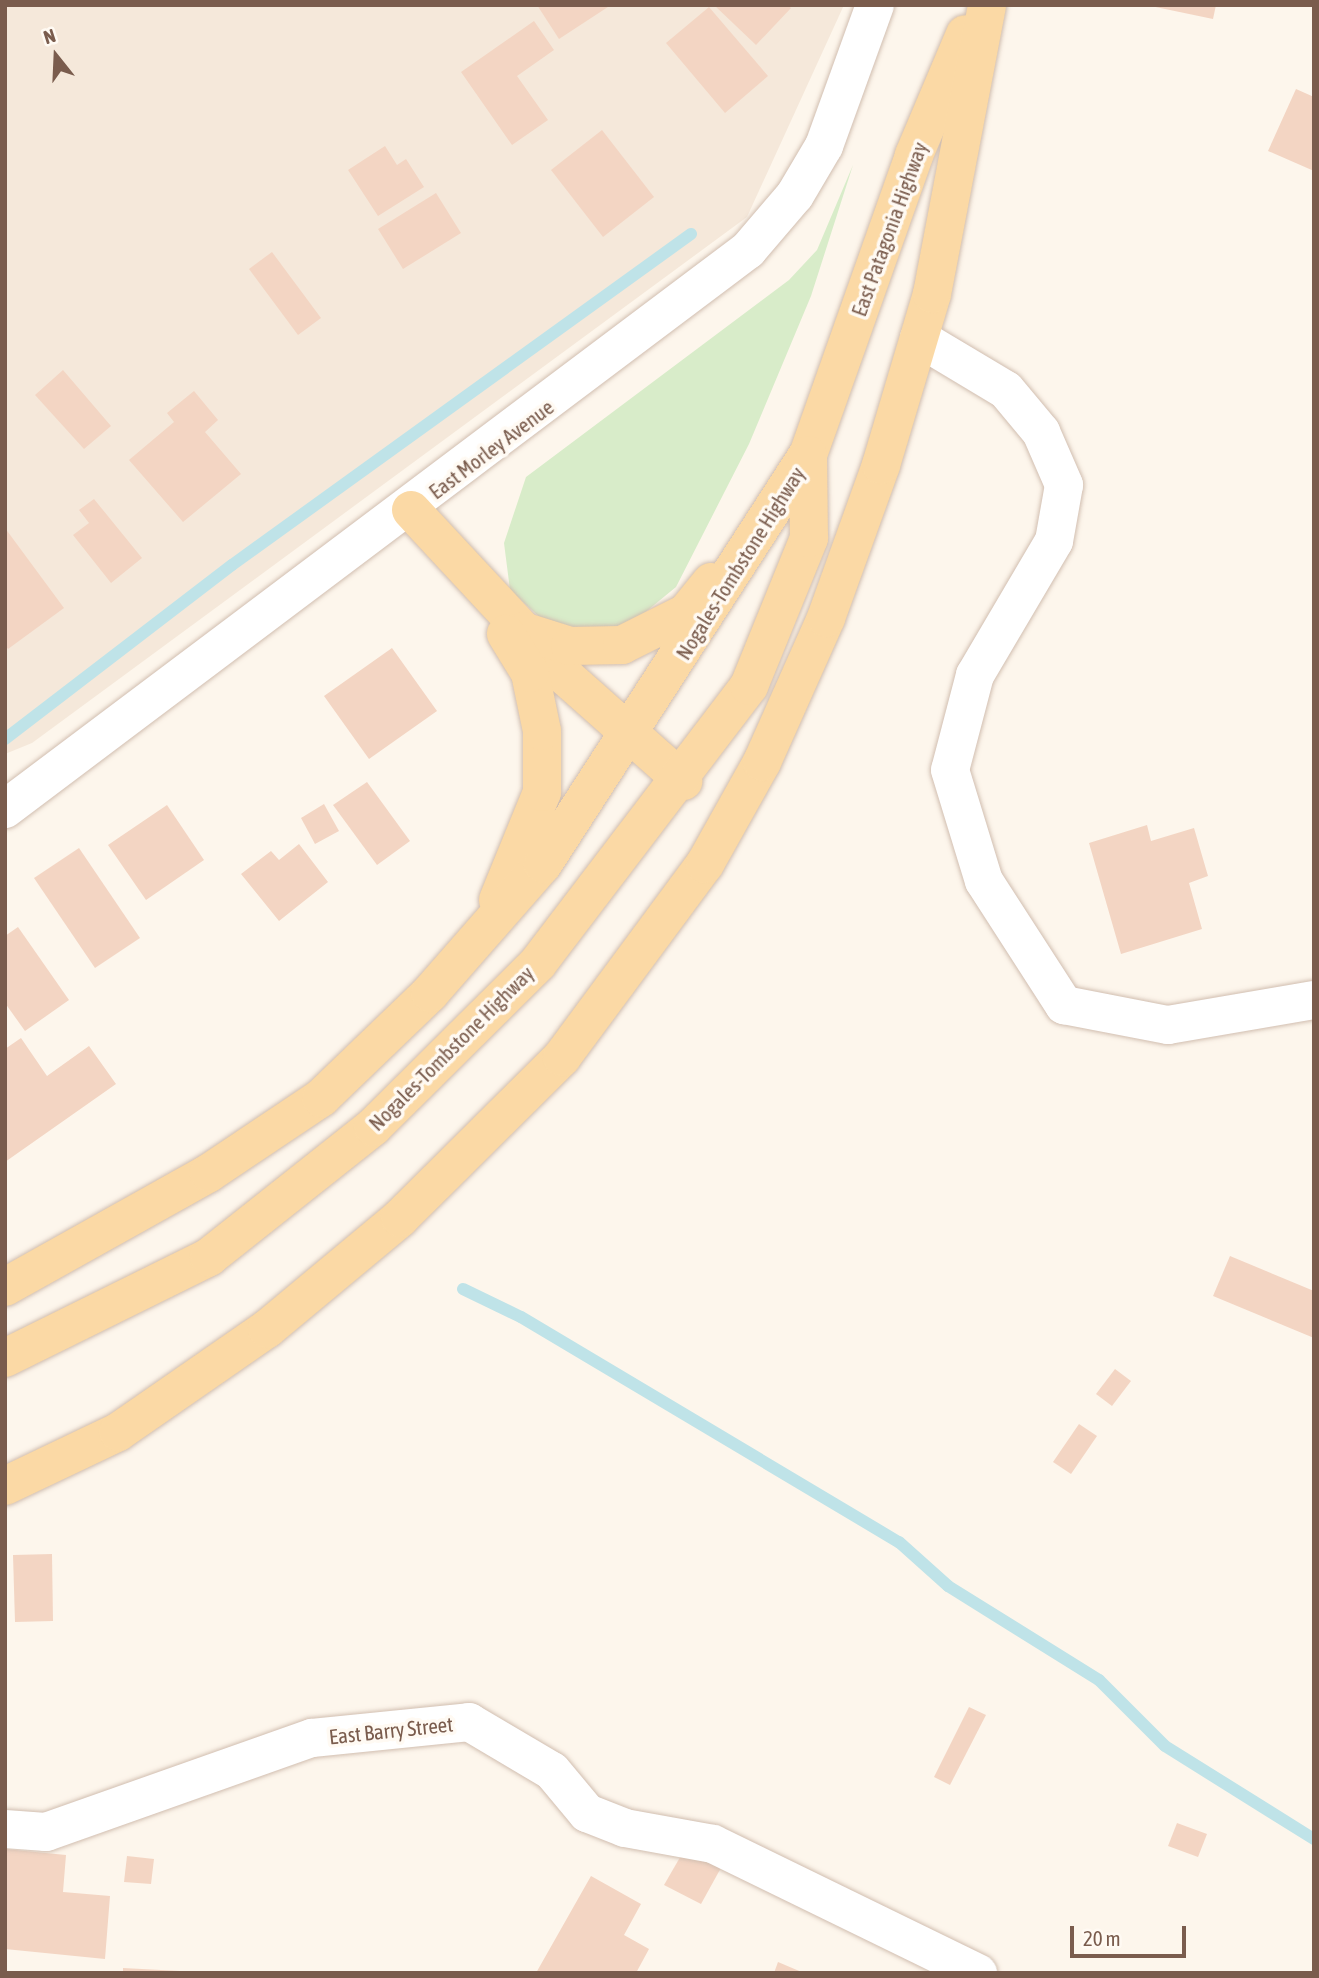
<!DOCTYPE html>
<html>
<head>
<meta charset="utf-8">
<style>
  body { margin:0 }
  #map { position:relative; width:1319px; height:1978px; overflow:hidden; background:#fdf6ec; font-family:"Asap Condensed",sans-serif }
  div>[style] { position:absolute }
  .residential>* { inset:0; background:#f5e8da }
  .green>* { inset:0; background:#d8ecc9 }
  .stream>* { height:12px; margin:-6px; padding:0 6px; transform-origin:6px; border-radius:6px; background:#bfe3e8 }
  .building>* { inset:0; background:#f3d5c3 }
  .roads { filter:drop-shadow(0 0 2px #d1beb0) drop-shadow(0 0 2px #d1beb0) }
  .minor>* { height:38px; margin:-19px; padding:0 19px; transform-origin:19px; border-radius:19px; background:#fff }
  .major>* { height:38px; margin:-19px; padding:0 19px; transform-origin:19px; border-radius:19px; background:#fbd9a5 }
  span { translate:-50% -50%; white-space:nowrap; text-align:center; line-height:1.15; -webkit-text-stroke:7px #fffaf3; paint-order:stroke }
  .street-label { font-size:21px; color:#7a5c4d }
  .frame { position:absolute; inset:0; border:7px solid #7a5c4d; pointer-events:none }
  .north { position:absolute; left:21px; top:21px; width:70px; height:70px; -webkit-text-stroke:5px #fffaf3; paint-order:stroke; rotate:342deg; font-size:19px; font-weight:700; line-height:28px; text-align:center; color:#7a5c4d }
  .north::after { content:''; display:block; margin:auto; width:24px; height:32px; background:#7a5c4d; clip-path:polygon(50% 0,100% 100%,50% 72%,0 100%) }
  .scale { position:absolute; left:1070px; top:1926px; width:116px; height:32px; box-sizing:border-box; border:4px solid #7a5c4d; border-top:0; padding-left:9px; font-size:21px; line-height:24px; white-space:nowrap; color:#7a5c4d; -webkit-text-stroke:5px #fffaf3; paint-order:stroke }
</style>
</head>
<body>
<div id="map">
  <div class="residential">
    <div style="clip-path:polygon(5px 5px,844px 5px,747px 217px,32px 743px,5px 754px)"></div>
  </div>
  <div class="green">
    <div style="clip-path:polygon(853px 165px,811px 296px,749px 444px,676px 587px,626px 628px,578px 630px,545px 622px,510px 590px,504px 543px,526px 477px,789px 280px,817px 250px)"></div>
  </div>
  <div class="stream">
    <div style="left:5px;top:739px;width:286px;rotate:-37.5deg"></div>
    <div style="left:232px;top:565px;width:566px;rotate:-35.8deg"></div>
    <div style="left:463px;top:1289px;width:64px;rotate:25.8deg"></div>
    <div style="left:521px;top:1317px;width:440px;rotate:30.8deg"></div>
    <div style="left:899px;top:1542px;width:66px;rotate:41.9deg"></div>
    <div style="left:948px;top:1586px;width:178px;rotate:31.9deg"></div>
    <div style="left:1099px;top:1680px;width:93px;rotate:45deg"></div>
    <div style="left:1165px;top:1746px;width:176px;rotate:32deg"></div>
  </div>
  <div class="building">
    <div style="clip-path:polygon(537px 5px,611px 5px,559px 39px)"></div>
    <div style="clip-path:polygon(714px 5px,787px 5px,791px 8px,756px 45px)"></div>
    <div style="clip-path:polygon(1146px 5px,1216px 5px,1213px 19px)"></div>
    <div style="clip-path:polygon(709px 7px,768px 76px,725px 113px,666px 43px)"></div>
    <div style="clip-path:polygon(534px 21px,554px 50px,517px 76px,548px 120px,512px 145px,461px 72px)"></div>
    <div style="clip-path:polygon(1296px 89px,1314px 97px,1314px 171px,1268px 151px)"></div>
    <div style="clip-path:polygon(602px 130px,654px 197px,603px 237px,551px 170px)"></div>
    <div style="clip-path:polygon(385px 146px,397px 165px,406px 159px,424px 187px,378px 216px,348px 170px)"></div>
    <div style="clip-path:polygon(436px 193px,461px 233px,403px 269px,378px 229px)"></div>
    <div style="clip-path:polygon(272px 252px,321px 318px,298px 335px,249px 269px)"></div>
    <div style="clip-path:polygon(63px 370px,111px 426px,84px 449px,35px 395px)"></div>
    <div style="clip-path:polygon(194px 391px,218px 420px,205px 432px,241px 474px,183px 522px,129px 460px,174px 422px,167px 413px)"></div>
    <div style="clip-path:polygon(94px 499px,142px 558px,111px 583px,73px 535px,89px 523px,79px 510px)"></div>
    <div style="clip-path:polygon(5px 528px,64px 608px,8px 649px,5px 645px)"></div>
    <div style="clip-path:polygon(392px 648px,437px 711px,369px 759px,324px 696px)"></div>
    <div style="clip-path:polygon(367px 782px,410px 841px,377px 865px,333px 805px)"></div>
    <div style="clip-path:polygon(324px 804px,339px 831px,315px 844px,301px 818px)"></div>
    <div style="clip-path:polygon(167px 805px,204px 860px,146px 900px,108px 845px)"></div>
    <div style="clip-path:polygon(1147px 825px,1151px 841px,1194px 828px,1208px 876px,1189px 883px,1202px 929px,1121px 954px,1089px 843px)"></div>
    <div style="clip-path:polygon(299px 844px,328px 882px,279px 921px,241px 874px,271px 851px,279px 860px)"></div>
    <div style="clip-path:polygon(79px 848px,140px 938px,95px 968px,34px 878px)"></div>
    <div style="clip-path:polygon(18px 927px,69px 1000px,25px 1031px,5px 1003px,5px 936px)"></div>
    <div style="clip-path:polygon(21px 1038px,47px 1076px,89px 1046px,116px 1084px,5px 1162px,5px 1049px)"></div>
    <div style="clip-path:polygon(1230px 1256px,1314px 1291px,1314px 1338px,1213px 1296px)"></div>
    <div style="clip-path:polygon(1115px 1369px,1131px 1381px,1112px 1406px,1096px 1394px)"></div>
    <div style="clip-path:polygon(1079px 1424px,1097px 1436px,1071px 1474px,1053px 1462px)"></div>
    <div style="clip-path:polygon(52px 1554px,53px 1621px,15px 1622px,13px 1555px)"></div>
    <div style="clip-path:polygon(969px 1707px,986px 1715px,950px 1785px,934px 1777px)"></div>
    <div style="clip-path:polygon(1177px 1823px,1207px 1834px,1198px 1857px,1168px 1846px)"></div>
    <div style="clip-path:polygon(686px 1847px,722px 1866px,701px 1904px,664px 1885px)"></div>
    <div style="clip-path:polygon(5px 1849px,66px 1855px,63px 1892px,110px 1896px,105px 1959px,5px 1949px)"></div>
    <div style="clip-path:polygon(127px 1856px,154px 1859px,151px 1884px,124px 1882px)"></div>
    <div style="clip-path:polygon(591px 1876px,641px 1904px,624px 1935px,649px 1949px,636px 1973px,536px 1973px)"></div>
    <div style="clip-path:polygon(778px 1962px,804px 1973px,774px 1973px)"></div>
    <div style="clip-path:polygon(123px 1968px,180px 1971px,180px 1973px,123px 1973px)"></div>
  </div>
  <div class="roads">
    <div class="minor">
      <div style="left:919px;top:338px;width:101px;rotate:30.9deg"></div>
      <div style="left:1006px;top:390px;width:55px;rotate:50.2deg"></div>
      <div style="left:1041px;top:432px;width:58px;rotate:66.5deg"></div>
      <div style="left:1064px;top:485px;width:57px;rotate:100.1deg"></div>
      <div style="left:1054px;top:541px;width:156px;rotate:120.5deg"></div>
      <div style="left:975px;top:675px;width:98px;rotate:104.7deg"></div>
      <div style="left:950px;top:770px;width:116px;rotate:73deg"></div>
      <div style="left:984px;top:881px;width:148px;rotate:57.2deg"></div>
      <div style="left:1064px;top:1005px;width:106px;rotate:10.9deg"></div>
      <div style="left:1168px;top:1025px;width:148px;rotate:-9.7deg"></div>
      <div style="left:5px;top:809px;width:930px;rotate:-36.96deg"></div>
      <div style="left:748px;top:250px;width:72px;rotate:-49.5deg"></div>
      <div style="left:795px;top:195px;width:57px;rotate:-59.4deg"></div>
      <div style="left:824px;top:146px;width:150px;rotate:-70.1deg"></div>
      <div style="left:5px;top:1829px;width:41px;rotate:4.2deg"></div>
      <div style="left:46px;top:1832px;width:282px;rotate:-19.5deg"></div>
      <div style="left:312px;top:1738px;width:158px;rotate:-5.8deg"></div>
      <div style="left:469px;top:1722px;width:96px;rotate:30.6deg"></div>
      <div style="left:552px;top:1771px;width:55px;rotate:50.2deg"></div>
      <div style="left:587px;top:1813px;width:41px;rotate:21.5deg"></div>
      <div style="left:625px;top:1828px;width:89px;rotate:10.3deg"></div>
      <div style="left:713px;top:1844px;width:295px;rotate:26deg"></div>
    </div>
    <div class="major">
      <div style="left:411px;top:510px;width:228px;rotate:47.1deg"></div>
      <div style="left:566px;top:677px;width:157px;rotate:41.6deg"></div>
      <div style="left:523px;top:631px;width:49px;rotate:17.7deg"></div>
      <div style="left:570px;top:646px;width:52px;rotate:-1.1deg"></div>
      <div style="left:622px;top:645px;width:72px;rotate:-26.6deg"></div>
      <div style="left:686px;top:613px;width:40px;rotate:-51deg"></div>
      <div style="left:498px;top:900px;width:117px;rotate:-67.8deg"></div>
      <div style="left:542px;top:792px;width:61px;rotate:-90deg"></div>
      <div style="left:542px;top:731px;width:59px;rotate:-101.7deg"></div>
      <div style="left:530px;top:673px;width:46px;rotate:-121.6deg"></div>
      <div style="left:5px;top:1287px;width:234px;rotate:-29.2deg"></div>
      <div style="left:209px;top:1173px;width:135px;rotate:-33.8deg"></div>
      <div style="left:321px;top:1098px;width:151px;rotate:-43.9deg"></div>
      <div style="left:430px;top:993px;width:171px;rotate:-48.8deg"></div>
      <div style="left:543px;top:864px;width:487px;rotate:-57.1deg"></div>
      <div style="left:808px;top:455px;width:318px;rotate:-70.5deg"></div>
      <div style="left:914px;top:155px;width:131px;rotate:-67.1deg"></div>
      <div style="left:5px;top:1358px;width:228px;rotate:-26.3deg"></div>
      <div style="left:209px;top:1257px;width:209px;rotate:-38.4deg"></div>
      <div style="left:373px;top:1127px;width:233px;rotate:-44.8deg"></div>
      <div style="left:538px;top:963px;width:348px;rotate:-52.7deg"></div>
      <div style="left:749px;top:686px;width:160px;rotate:-67.9deg"></div>
      <div style="left:809px;top:538px;width:83px;rotate:-90.7deg"></div>
      <div style="left:5px;top:1486px;width:125px;rotate:-25.5deg"></div>
      <div style="left:118px;top:1432px;width:181px;rotate:-34.7deg"></div>
      <div style="left:267px;top:1329px;width:173px;rotate:-39.8deg"></div>
      <div style="left:400px;top:1218px;width:228px;rotate:-44.8deg"></div>
      <div style="left:562px;top:1057px;width:240px;rotate:-53.5deg"></div>
      <div style="left:705px;top:864px;width:117px;rotate:-60.8deg"></div>
      <div style="left:762px;top:762px;width:158px;rotate:-66deg"></div>
      <div style="left:826px;top:618px;width:163px;rotate:-70.2deg"></div>
      <div style="left:881px;top:465px;width:178px;rotate:-73.4deg"></div>
      <div style="left:932px;top:294px;width:294px;rotate:-79.2deg"></div>
    </div>
  </div>
  <div class="street-label">
    <span style="left:889px;top:229px;rotate:-70deg">East Patagonia Highway</span>
    <span style="left:491px;top:449px;rotate:-37deg">East Morley Avenue</span>
    <span style="left:740px;top:563px;rotate:-58deg">Nogales-Tombstone Highway</span>
    <span style="left:451px;top:1048px;rotate:-45deg">Nogales-Tombstone Highway</span>
    <span style="left:391px;top:1730px;rotate:-6deg">East Barry Street</span>
  </div>
  <div class="frame"></div>
  <div class="north">N</div>
  <div class="scale">20 m</div>
</div>
</body>
</html>
